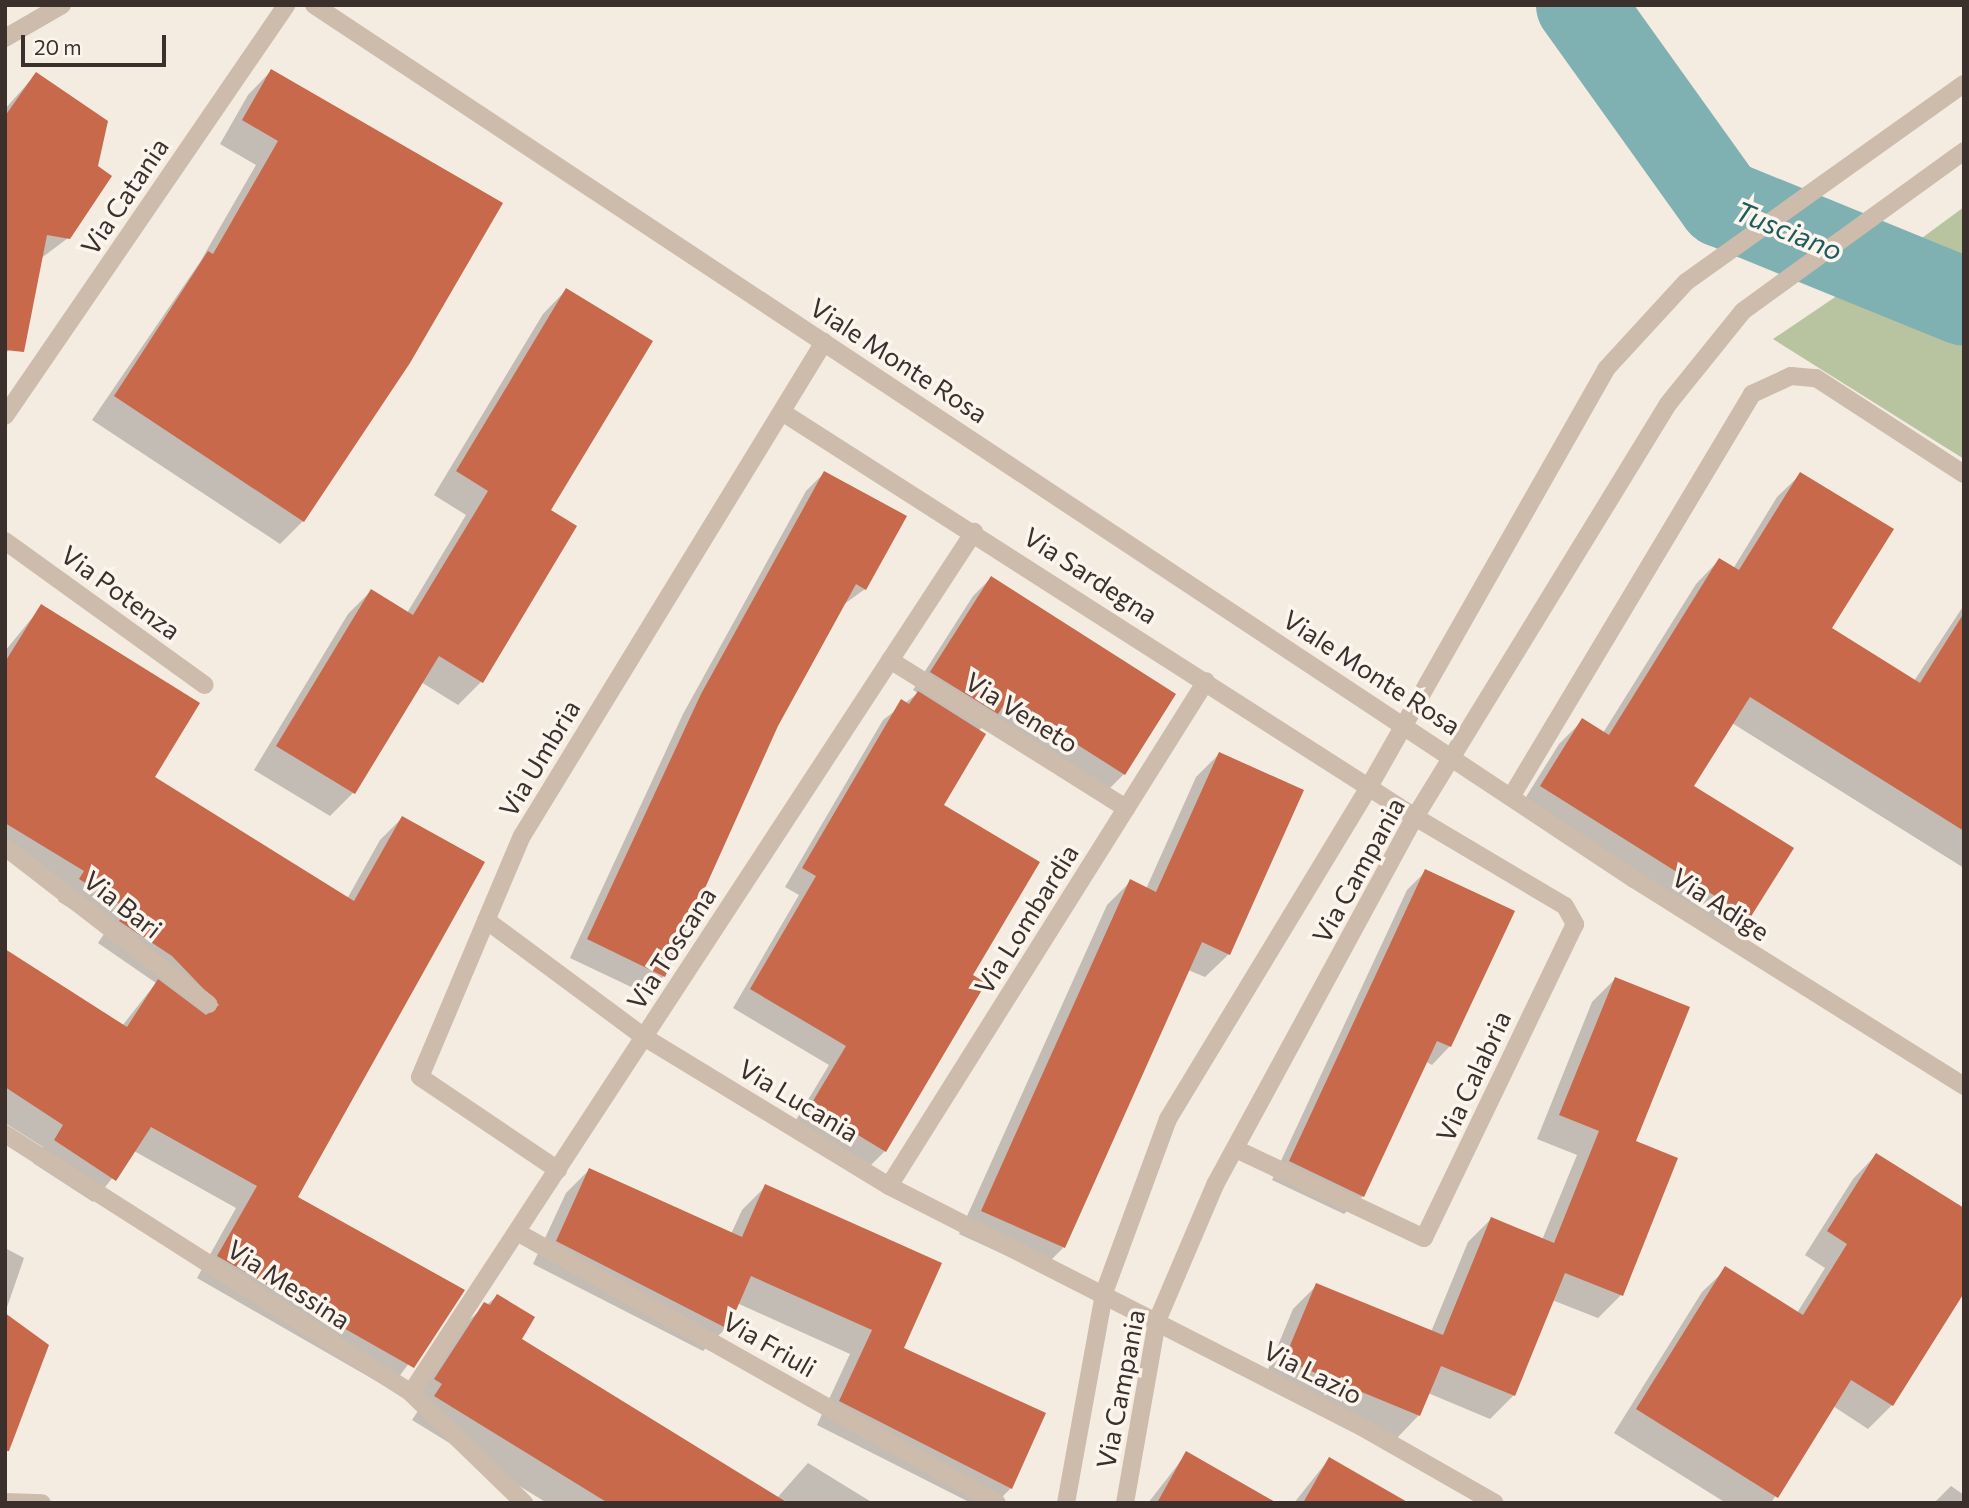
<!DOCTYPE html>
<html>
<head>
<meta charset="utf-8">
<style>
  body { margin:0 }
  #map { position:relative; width:1969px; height:1508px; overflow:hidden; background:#f4ebe1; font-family:Commissioner,sans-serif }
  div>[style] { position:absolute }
  .green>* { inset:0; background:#b8c4a0 }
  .shadow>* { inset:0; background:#0003 }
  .river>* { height:88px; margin:-44px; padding:0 44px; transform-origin:44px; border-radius:44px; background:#7fb0b2 }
  .building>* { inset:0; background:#c8694b }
  .service>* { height:18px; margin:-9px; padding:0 9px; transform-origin:9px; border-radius:9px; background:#cdbbac }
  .minor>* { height:18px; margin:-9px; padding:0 9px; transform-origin:9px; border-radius:9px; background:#cdbbac }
  .tertiary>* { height:18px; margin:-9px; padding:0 9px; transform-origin:9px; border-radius:9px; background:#cdbbac }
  span { translate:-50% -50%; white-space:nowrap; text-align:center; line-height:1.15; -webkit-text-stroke:7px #fbf5ee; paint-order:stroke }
  .street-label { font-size:26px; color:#3b302b }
  .water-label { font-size:28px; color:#1f5a5e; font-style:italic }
  .frame { position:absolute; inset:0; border:7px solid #3b302b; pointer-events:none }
  .scale { position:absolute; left:21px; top:35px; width:145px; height:32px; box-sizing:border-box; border:4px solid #3b302b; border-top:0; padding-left:9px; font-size:21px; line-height:24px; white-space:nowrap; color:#3b302b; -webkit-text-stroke:5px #fbf5ee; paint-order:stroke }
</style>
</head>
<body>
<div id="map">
  <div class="green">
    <div style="clip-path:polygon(1964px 207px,1964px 258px,1911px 246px)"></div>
    <div style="clip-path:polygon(1853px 285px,1931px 323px,1964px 325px,1964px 459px,1773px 339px)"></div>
  </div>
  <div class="shadow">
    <div style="clip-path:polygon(271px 71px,500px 204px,303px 521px,280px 544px,92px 420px,200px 262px,256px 165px,220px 144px,248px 95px)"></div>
    <div style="clip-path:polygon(36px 74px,68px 238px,40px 259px,26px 333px,5px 354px,5px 109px)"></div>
    <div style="clip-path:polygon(566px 290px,549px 510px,482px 681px,458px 705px,421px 682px,353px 793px,330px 816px,254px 770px,348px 614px,371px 591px,407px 613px,466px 515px,434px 495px,543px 314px)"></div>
    <div style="clip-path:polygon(824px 473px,865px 589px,843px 605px,776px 725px,664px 976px,646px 994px,570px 958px,683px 714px,806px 491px)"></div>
    <div style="clip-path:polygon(1801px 474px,1830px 628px,1914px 681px,1964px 605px,1964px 868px,1732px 723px,1692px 787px,1749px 917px,1726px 940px,1518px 810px,1559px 744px,1582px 721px,1603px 733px,1696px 584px,1719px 560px,1733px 569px,1777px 497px)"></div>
    <div style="clip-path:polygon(991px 578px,1124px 774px,1106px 792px,991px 719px,978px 731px,941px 805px,970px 976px,885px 1151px,867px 1169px,793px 1125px,829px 1065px,733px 1008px,799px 895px,785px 887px,883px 720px,918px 693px,913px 690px,973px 596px)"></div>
    <div style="clip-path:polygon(41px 607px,152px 778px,347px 899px,380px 840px,402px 818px,296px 1198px,462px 1291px,390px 1389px,197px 1278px,236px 1208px,134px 1151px,93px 1202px,33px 1163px,43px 1147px,5px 1123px,5px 951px,122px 1026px,156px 983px,98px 943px,106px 931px,58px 901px,63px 894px,5px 858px,5px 651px)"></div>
    <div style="clip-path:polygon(1219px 754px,1229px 954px,1205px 977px,1188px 970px,1064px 1247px,1040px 1271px,959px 1234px,1107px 905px,1130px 882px,1146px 889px,1196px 777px)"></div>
    <div style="clip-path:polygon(1425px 872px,1450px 1046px,1432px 1065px,1425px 1061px,1363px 1196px,1344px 1214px,1272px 1180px,1407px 890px)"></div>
    <div style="clip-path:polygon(1615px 979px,1633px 1142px,1621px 1295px,1598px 1318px,1552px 1300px,1514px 1395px,1490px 1419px,1428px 1393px,1419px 1415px,1396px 1439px,1262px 1384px,1293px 1309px,1317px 1285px,1431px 1332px,1468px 1242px,1491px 1219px,1542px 1240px,1577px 1155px,1537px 1139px,1592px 1002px)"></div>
    <div style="clip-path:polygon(1876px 1155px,1964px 1289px,1892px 1405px,1868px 1429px,1833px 1406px,1771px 1503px,1726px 1503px,1614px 1433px,1702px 1292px,1726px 1269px,1797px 1313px,1825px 1268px,1805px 1255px,1853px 1179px)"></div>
    <div style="clip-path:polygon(589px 1170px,731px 1234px,742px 1210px,766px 1186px,1011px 1488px,996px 1503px,971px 1503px,817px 1425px,850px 1354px,737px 1303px,726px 1328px,703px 1351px,533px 1264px,566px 1193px)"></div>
    <div style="clip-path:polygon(5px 1248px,24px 1258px,5px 1313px)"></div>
    <div style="clip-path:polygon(497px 1296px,520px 1339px,777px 1498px,808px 1463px,873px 1503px,547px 1503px,412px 1420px,420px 1408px,412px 1403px,461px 1327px)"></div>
    <div style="clip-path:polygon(1187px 1453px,1274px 1503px,1148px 1503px)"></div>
    <div style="clip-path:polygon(1329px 1459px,1406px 1503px,1294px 1503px)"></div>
    <div style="clip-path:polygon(1951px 1486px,1964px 1495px,1964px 1503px,1934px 1503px)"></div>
  </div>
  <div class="river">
    <div style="left:1580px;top:5px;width:244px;rotate:54.4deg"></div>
    <div style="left:1722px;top:203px;width:261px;rotate:22.2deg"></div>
  </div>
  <div class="building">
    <div style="clip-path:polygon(271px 69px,503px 203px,410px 363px,304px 522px,114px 396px,208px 251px,213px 254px,278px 141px,242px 120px)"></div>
    <div style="clip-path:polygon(36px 72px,108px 121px,98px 166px,112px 176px,70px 239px,47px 235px,24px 352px,5px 350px,5px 116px)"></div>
    <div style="clip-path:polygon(566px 288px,653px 341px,551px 510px,577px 526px,483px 683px,439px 656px,355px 794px,276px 746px,371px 589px,413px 615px,488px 491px,456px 471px)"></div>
    <div style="clip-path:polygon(824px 471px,907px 516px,866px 590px,856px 584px,778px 726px,665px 977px,587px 939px,701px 694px)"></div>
    <div style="clip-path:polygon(1800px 472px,1894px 529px,1832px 628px,1920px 683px,1964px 613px,1964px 831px,1750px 697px,1694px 786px,1794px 848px,1750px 918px,1540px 786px,1582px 718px,1609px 735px,1719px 558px,1739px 570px)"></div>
    <div style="clip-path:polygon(991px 576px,1176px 694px,1125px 775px,1007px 700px,998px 714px,930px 672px)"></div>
    <div style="clip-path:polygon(41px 604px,200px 703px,155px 777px,354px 901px,402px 816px,485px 862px,298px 1197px,465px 1290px,414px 1368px,217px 1256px,257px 1186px,151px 1127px,116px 1181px,54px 1140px,63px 1125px,5px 1087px,5px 949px,127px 1027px,158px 979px,206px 1015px,219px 1005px,172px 956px,119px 921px,127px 909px,79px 879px,84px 871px,5px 823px,5px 662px)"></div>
    <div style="clip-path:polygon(918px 691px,986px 734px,944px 805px,1040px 862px,973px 975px,986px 983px,886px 1152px,810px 1106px,846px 1046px,750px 989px,816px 876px,802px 868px,901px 699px,909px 704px)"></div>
    <div style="clip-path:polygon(1219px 752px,1304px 790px,1230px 955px,1202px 942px,1065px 1248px,981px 1211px,1130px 879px,1156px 892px)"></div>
    <div style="clip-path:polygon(1425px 869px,1515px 911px,1451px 1047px,1437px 1041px,1364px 1197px,1289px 1161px)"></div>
    <div style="clip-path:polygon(1615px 977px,1690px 1007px,1636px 1141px,1678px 1158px,1623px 1296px,1565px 1273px,1515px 1396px,1441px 1366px,1420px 1416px,1284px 1360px,1316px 1283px,1443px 1335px,1491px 1217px,1554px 1243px,1599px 1131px,1559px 1115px)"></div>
    <div style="clip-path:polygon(1876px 1153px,1964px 1208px,1964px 1293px,1893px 1406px,1851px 1380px,1778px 1498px,1636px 1409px,1725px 1266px,1803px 1315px,1847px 1244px,1827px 1231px)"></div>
    <div style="clip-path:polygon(589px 1168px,742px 1237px,765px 1184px,942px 1263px,904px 1348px,1046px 1413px,1012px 1489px,839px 1401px,872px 1330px,751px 1276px,728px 1329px,556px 1241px)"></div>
    <div style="clip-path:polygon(497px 1294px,535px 1317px,522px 1339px,788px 1503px,608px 1503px,434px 1396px,442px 1384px,434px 1379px,484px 1302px,490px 1305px)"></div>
    <div style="clip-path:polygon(5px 1313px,49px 1345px,9px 1451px,5px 1451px)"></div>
    <div style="clip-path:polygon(1186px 1451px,1277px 1503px,1157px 1503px)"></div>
    <div style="clip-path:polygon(1329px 1457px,1409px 1503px,1303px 1503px)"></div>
  </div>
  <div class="service">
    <div style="left:5px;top:38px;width:66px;rotate:-30.1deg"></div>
  </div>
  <div class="minor">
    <div style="left:314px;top:5px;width:1583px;rotate:33.51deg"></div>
    <div style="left:1634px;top:879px;width:390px;rotate:32.1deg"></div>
    <div style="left:782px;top:412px;width:751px;rotate:32.61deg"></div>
    <div style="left:1415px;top:817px;width:174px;rotate:30.7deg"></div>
    <div style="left:1565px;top:906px;width:21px;rotate:61deg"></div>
    <div style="left:1575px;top:924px;width:348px;rotate:115.7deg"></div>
    <div style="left:1424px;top:1238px;width:208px;rotate:-154.7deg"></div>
    <div style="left:5px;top:416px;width:498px;rotate:-55.6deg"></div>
    <div style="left:5px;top:541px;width:246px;rotate:35.8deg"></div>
    <div style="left:890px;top:660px;width:279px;rotate:32.1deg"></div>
    <div style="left:1511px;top:797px;width:470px;rotate:-59.1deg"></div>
    <div style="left:1752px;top:394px;width:43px;rotate:-24.8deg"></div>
    <div style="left:1791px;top:376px;width:25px;rotate:5deg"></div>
    <div style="left:1816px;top:378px;width:176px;rotate:33deg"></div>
    <div style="left:5px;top:847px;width:257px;rotate:37.7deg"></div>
    <div style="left:486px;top:920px;width:197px;rotate:36.5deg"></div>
    <div style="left:644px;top:1037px;width:287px;rotate:31.3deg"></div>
    <div style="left:889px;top:1186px;width:529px;rotate:27deg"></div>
    <div style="left:1360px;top:1426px;width:155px;rotate:29.7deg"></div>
    <div style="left:5px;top:1134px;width:482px;rotate:32.5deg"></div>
    <div style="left:411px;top:1393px;width:158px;rotate:44.2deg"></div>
    <div style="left:558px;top:1170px;width:166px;rotate:-146deg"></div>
    <div style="left:420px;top:1077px;width:262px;rotate:-67.1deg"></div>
    <div style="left:522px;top:836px;width:579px;rotate:-58.56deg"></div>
    <div style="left:889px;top:1186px;width:596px;rotate:-57.88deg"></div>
    <div style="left:517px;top:1232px;width:551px;rotate:29.45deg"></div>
    <div style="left:411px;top:1393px;width:1029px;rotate:-56.82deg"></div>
  </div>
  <div class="tertiary">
    <div style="left:5px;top:1502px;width:37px;rotate:2deg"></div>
    <div style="left:1066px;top:1503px;width:213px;rotate:-79.7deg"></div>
    <div style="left:1104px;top:1293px;width:185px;rotate:-69.8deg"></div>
    <div style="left:1168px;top:1119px;width:390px;rotate:-58.8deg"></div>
    <div style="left:1370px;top:785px;width:478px;rotate:-60.4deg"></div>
    <div style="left:1606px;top:369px;width:118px;rotate:-47.4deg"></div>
    <div style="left:1686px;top:282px;width:341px;rotate:-35.5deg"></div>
    <div style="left:1125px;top:1503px;width:185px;rotate:-80deg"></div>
    <div style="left:1157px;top:1321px;width:150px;rotate:-66.9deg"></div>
    <div style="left:1216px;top:1183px;width:417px;rotate:-61.5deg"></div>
    <div style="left:1415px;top:817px;width:484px;rotate:-58.5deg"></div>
    <div style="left:1668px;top:404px;width:119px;rotate:-51.1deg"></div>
    <div style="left:1743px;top:311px;width:273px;rotate:-35.9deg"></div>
  </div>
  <div class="street-label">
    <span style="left:124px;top:196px;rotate:-56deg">Via Catania</span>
    <span style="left:899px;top:360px;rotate:33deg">Viale Monte Rosa</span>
    <span style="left:1091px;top:575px;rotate:33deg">Via Sardegna</span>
    <span style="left:121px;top:592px;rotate:36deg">Via Potenza</span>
    <span style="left:1372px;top:672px;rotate:33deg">Viale Monte Rosa</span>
    <span style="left:1022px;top:712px;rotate:32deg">Via Veneto</span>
    <span style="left:539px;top:758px;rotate:-59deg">Via Umbria</span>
    <span style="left:1358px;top:870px;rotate:-61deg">Via Campania</span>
    <span style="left:123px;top:904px;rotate:38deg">Via Bari</span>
    <span style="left:1721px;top:904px;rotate:33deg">Via Adige</span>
    <span style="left:1026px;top:919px;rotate:-58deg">Via Lombardia</span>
    <span style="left:671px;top:948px;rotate:-57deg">Via Toscana</span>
    <span style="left:1473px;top:1076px;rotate:-65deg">Via Calabria</span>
    <span style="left:799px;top:1100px;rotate:31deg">Via Lucania</span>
    <span style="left:289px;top:1284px;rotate:33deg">Via Messina</span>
    <span style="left:770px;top:1344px;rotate:30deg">Via Friuli</span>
    <span style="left:1313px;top:1372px;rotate:27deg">Via Lazio</span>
    <span style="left:1120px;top:1389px;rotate:-79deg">Via Campania</span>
  </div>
  <div class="water-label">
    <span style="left:1789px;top:230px;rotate:22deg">Tusciano</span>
  </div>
  <div class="frame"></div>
  <div class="scale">20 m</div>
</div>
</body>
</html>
